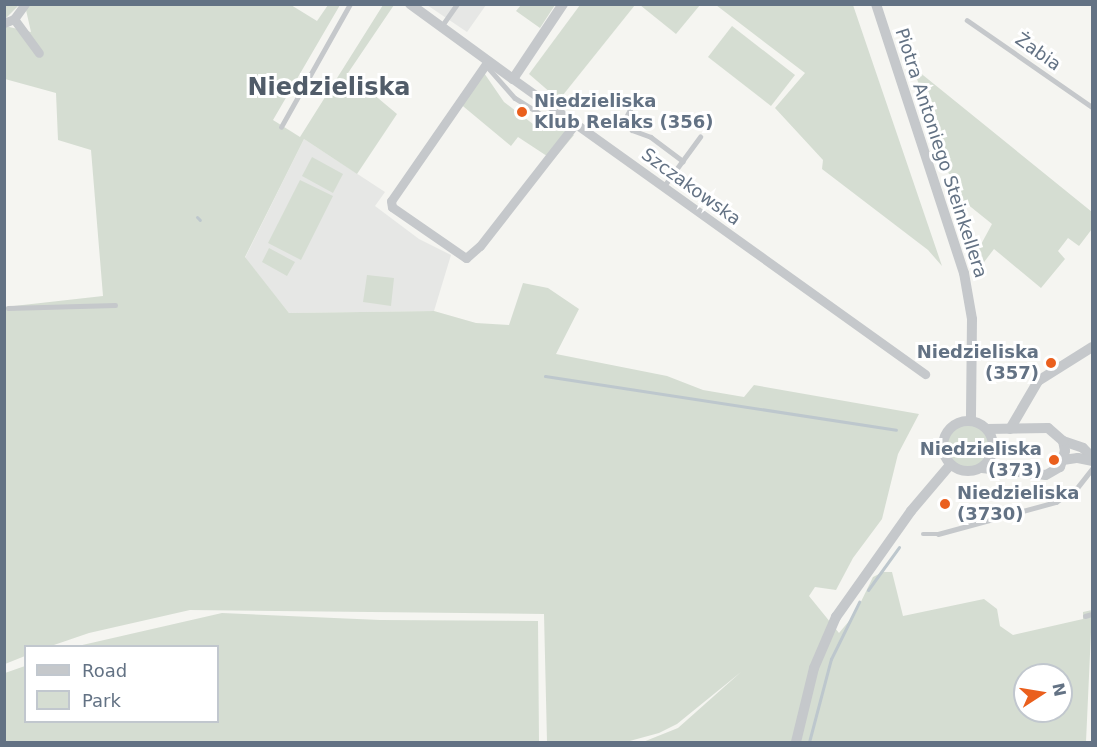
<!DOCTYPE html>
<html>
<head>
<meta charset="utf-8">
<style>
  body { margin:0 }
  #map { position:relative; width:1097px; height:747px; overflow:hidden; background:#f5f5f1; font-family:"DejaVu Sans",sans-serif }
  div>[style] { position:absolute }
  .built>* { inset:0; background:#e6e7e5 }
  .green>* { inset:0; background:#d5ddd2 }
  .round { border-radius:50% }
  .stream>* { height:3px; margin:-1.5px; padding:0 1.5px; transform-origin:1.5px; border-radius:1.5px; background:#bdc7cd }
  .service>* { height:4.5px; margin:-2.25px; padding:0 2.25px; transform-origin:2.25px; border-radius:2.25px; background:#c5c8cb }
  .minor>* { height:9px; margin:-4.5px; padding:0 4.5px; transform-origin:4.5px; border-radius:4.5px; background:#c5c8cb }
  .tertiary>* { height:10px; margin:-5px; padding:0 5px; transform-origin:5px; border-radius:5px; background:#c5c8cb }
  .tertiary>.ring { margin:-5px; padding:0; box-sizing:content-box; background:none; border:10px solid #c5c8cb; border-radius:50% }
  .dots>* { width:16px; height:16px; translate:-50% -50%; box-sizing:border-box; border:3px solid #fff; border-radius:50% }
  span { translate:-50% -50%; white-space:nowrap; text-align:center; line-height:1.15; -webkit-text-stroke:6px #fff; paint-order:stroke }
  .street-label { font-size:18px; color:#637284 }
  .poi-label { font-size:18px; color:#637284; font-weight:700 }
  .left { translate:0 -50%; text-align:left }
  .right { translate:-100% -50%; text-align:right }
  .district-label { font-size:24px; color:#515c69; font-weight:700 }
  .frame { position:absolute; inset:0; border:6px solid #637284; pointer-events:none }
  .legend { position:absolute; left:24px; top:645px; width:195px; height:78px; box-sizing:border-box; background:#fff; border:2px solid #c1c7ce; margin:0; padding:8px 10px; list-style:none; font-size:18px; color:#637284 }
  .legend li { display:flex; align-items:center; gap:12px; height:30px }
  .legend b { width:30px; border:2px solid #c1c7ce }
  .north { position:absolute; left:1013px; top:663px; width:60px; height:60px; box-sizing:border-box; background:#fff; border:2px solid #c1c7ce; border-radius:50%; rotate:78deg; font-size:16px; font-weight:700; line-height:24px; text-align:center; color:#637284 }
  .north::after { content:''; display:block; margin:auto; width:21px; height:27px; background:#ea5f1d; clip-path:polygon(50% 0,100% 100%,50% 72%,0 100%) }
</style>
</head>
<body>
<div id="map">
  <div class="built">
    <div style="clip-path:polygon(427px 5px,486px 5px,467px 32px)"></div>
    <div style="clip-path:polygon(304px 139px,385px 192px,375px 206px,419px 239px,451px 255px,434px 311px,289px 313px,245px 258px)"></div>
  </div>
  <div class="green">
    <div style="clip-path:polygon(evenodd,4px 5px,291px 5px,317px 21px,328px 5px,340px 5px,273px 120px,300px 137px,383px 5px,394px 5px,348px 73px,397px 114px,357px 174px,304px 139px,245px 257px,289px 313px,434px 311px,476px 323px,509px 325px,523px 283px,548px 288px,579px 309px,556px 354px,667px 376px,703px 390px,744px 397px,754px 385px,919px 414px,898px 454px,882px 519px,853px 558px,836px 590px,815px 587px,809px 596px,839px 633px,855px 614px,873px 577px,883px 572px,892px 572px,903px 616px,984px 599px,997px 609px,1000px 626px,1013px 635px,1083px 619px,1083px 612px,1092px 610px,1086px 742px,643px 742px,678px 728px,741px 672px,677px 724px,659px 733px,626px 742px,547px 742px,544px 614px,190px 610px,89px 633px,51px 646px,26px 646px,25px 656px,5px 664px,5px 307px,103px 296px,91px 150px,58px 140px,56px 93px,5px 79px,5px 26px,31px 32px,26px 10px,19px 5px,5px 19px,4px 5px,1025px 675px,1061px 675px,1061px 711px,1025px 711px,1025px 675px)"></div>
    <div style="clip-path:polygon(521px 5px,521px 4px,555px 5px,540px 28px,516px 11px)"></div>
    <div style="clip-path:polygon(580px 5px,635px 5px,559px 100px,529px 74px)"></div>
    <div style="clip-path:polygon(640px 5px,700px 5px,676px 34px)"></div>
    <div style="clip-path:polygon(716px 5px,853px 5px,942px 266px,928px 250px,822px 169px,823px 160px,775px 108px,805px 73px)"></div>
    <div style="clip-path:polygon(732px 26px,795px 75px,771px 106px,708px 57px)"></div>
    <div style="clip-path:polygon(913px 67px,1092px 212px,1092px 229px,1079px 246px,1068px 238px,1058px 251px,1065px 259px,1041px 288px,994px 249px,978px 270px,978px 250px,992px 224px,956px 195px)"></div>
    <div style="clip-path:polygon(482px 70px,504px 102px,533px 124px,536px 121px,574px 135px,553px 160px,518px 137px,511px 146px,458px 102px)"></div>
    <div style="clip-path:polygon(312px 157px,343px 174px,333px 193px,302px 176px)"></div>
    <div style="clip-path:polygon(300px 180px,333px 196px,301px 260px,268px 243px)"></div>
    <div style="clip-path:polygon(269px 248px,295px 262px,287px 276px,262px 262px)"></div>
    <div style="clip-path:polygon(367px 275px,394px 278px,391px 306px,363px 302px)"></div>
    <div class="round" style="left:946px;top:425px;width:44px;height:44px"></div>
    <div style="clip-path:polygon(222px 613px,380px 620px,538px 621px,539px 742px,5px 742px,5px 673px,25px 666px,26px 722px,218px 722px,218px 646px,78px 646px)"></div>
  </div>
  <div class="stream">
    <div style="left:197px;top:217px;width:4px;rotate:45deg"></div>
    <div style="left:545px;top:376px;width:355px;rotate:8.7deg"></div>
    <div style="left:868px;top:590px;width:53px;rotate:-54.2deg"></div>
    <div style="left:809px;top:742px;width:86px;rotate:-75.2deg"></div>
    <div style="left:831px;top:659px;width:64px;rotate:-63.8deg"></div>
  </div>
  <div class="service">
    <div style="left:967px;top:20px;width:152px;rotate:34.8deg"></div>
    <div style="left:441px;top:27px;width:28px;rotate:-55deg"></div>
    <div style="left:485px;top:64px;width:45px;rotate:48.6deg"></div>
    <div style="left:515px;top:98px;width:38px;rotate:32deg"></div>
    <div style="left:547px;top:118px;width:27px;rotate:17deg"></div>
    <div style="left:633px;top:105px;width:17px;rotate:118deg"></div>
    <div style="left:625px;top:120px;width:12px;rotate:55deg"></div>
    <div style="left:632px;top:130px;width:20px;rotate:20deg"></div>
    <div style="left:651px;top:137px;width:40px;rotate:37deg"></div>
    <div style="left:281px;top:127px;width:141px;rotate:-60.7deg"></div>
    <div style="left:664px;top:186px;width:61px;rotate:-53.7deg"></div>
    <div style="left:8px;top:308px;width:107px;rotate:-1.6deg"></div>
    <div style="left:923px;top:534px;width:15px"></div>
    <div style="left:938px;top:534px;width:122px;rotate:-15.2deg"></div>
    <div style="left:1056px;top:502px;width:25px;rotate:-34deg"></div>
    <div style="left:1077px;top:488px;width:24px;rotate:-52deg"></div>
    <div style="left:1085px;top:616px;width:7px;rotate:-16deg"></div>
  </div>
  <div class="minor">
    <div style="left:14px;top:19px;width:42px;rotate:53.7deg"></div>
    <div style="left:4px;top:23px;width:11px;rotate:-22deg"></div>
    <div style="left:14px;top:19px;width:19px;rotate:-54deg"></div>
    <div style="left:488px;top:61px;width:170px;rotate:124.7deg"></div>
    <div style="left:391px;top:201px;width:6px;rotate:81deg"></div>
    <div style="left:392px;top:207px;width:90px;rotate:34.6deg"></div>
    <div style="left:466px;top:258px;width:18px;rotate:-41deg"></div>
    <div style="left:480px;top:246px;width:155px;rotate:-52.1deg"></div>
    <div style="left:513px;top:79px;width:507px;rotate:35.6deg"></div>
  </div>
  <div class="tertiary">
    <div style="left:410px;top:4px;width:127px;rotate:36.1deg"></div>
    <div style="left:513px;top:79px;width:90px;rotate:-56.3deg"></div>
    <div style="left:876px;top:4px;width:283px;rotate:71.9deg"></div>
    <div style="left:964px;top:273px;width:47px;rotate:80.1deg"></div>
    <div style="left:972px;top:319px;width:102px;rotate:90.6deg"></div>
    <div class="ring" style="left:943px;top:421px;width:40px;height:40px"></div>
    <div style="left:1010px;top:429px;width:56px;rotate:-59.7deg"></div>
    <div style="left:1038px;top:381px;width:64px;rotate:-32.2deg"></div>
    <div style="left:1063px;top:441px;width:21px;rotate:19deg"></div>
    <div style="left:1083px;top:448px;width:13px;rotate:45deg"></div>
    <div style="left:1063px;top:460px;width:15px;rotate:-8deg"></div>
    <div style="left:1078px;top:458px;width:14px;rotate:12deg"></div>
    <div style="left:982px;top:468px;width:64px;rotate:6.2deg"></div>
    <div style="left:1046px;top:475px;width:16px;rotate:-30deg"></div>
    <div style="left:1060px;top:467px;width:17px;rotate:-73deg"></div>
    <div style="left:1065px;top:451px;width:10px;rotate:-101deg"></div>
    <div style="left:1063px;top:441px;width:20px;rotate:-139deg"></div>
    <div style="left:1048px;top:428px;width:61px;rotate:179.1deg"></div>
    <div style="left:796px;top:742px;width:76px;rotate:-76.3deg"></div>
    <div style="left:814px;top:668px;width:56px;rotate:-66.7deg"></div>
    <div style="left:836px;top:617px;width:130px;rotate:-54.7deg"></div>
    <div style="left:911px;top:511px;width:60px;rotate:-49.7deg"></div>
  </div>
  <div class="dots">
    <div style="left:522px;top:112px;background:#ea5f1d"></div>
    <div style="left:1051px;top:363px;background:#ea5f1d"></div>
    <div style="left:1054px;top:460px;background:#ea5f1d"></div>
    <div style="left:945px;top:504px;background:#ea5f1d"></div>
  </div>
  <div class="street-label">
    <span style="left:1038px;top:52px;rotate:35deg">Żabia</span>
    <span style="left:941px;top:153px;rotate:72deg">Piotra Antoniego Steinkellera</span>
    <span style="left:691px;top:187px;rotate:36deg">Szczakowska</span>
  </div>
  <div class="poi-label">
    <span class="left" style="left:534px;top:112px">Niedzieliska<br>Klub Relaks (356)</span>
    <span class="right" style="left:1039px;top:363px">Niedzieliska<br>(357)</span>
    <span class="right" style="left:1042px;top:460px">Niedzieliska<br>(373)</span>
    <span class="left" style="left:957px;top:504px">Niedzieliska<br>(3730)</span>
  </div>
  <div class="district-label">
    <span style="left:329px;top:88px">Niedzieliska</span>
  </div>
  <div class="frame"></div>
  <ul class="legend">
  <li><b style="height:8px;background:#c5c8cb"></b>Road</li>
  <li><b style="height:16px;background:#d5ddd2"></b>Park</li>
  </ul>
  <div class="north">N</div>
</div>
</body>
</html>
